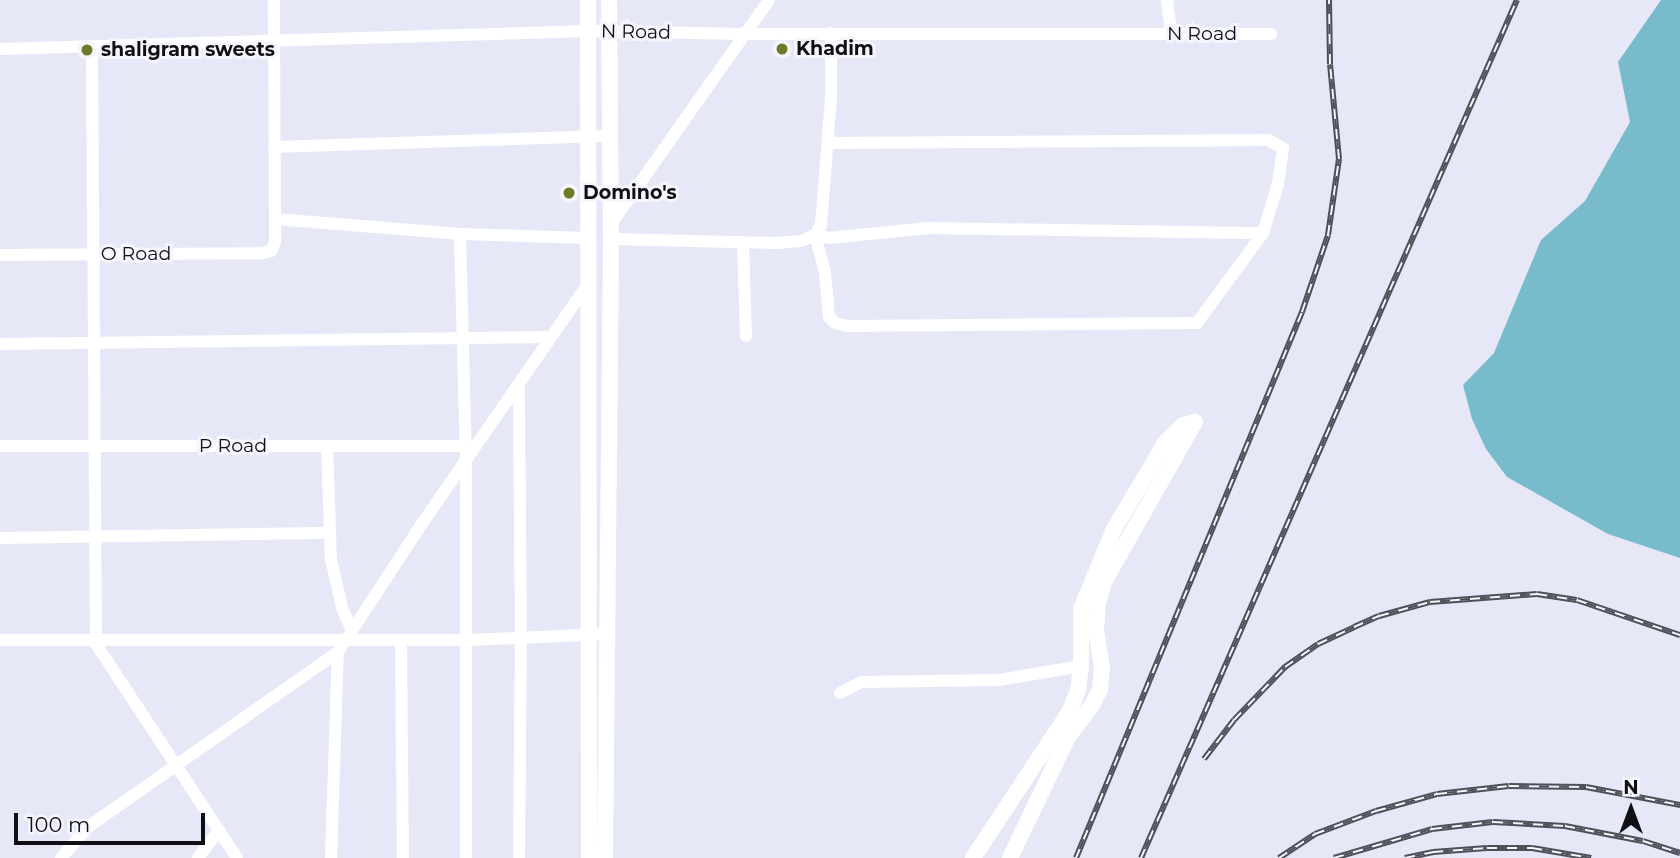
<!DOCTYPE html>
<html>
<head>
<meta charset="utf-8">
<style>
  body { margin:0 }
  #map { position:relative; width:1680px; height:858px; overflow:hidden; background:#e6e8f8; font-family:Montserrat,sans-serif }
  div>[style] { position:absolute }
  .water>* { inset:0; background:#78bccc }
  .minor>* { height:12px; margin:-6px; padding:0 6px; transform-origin:6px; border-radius:6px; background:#fff }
  .tertiary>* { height:16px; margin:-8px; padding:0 8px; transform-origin:8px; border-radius:8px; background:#fff }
  .rail>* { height:6px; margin-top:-3px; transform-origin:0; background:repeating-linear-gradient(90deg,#f5f6fc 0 10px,#4e4f58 0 20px); box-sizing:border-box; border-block:2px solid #4e4f58 }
  .dots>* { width:19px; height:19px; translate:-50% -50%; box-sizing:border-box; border:4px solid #f5f6fc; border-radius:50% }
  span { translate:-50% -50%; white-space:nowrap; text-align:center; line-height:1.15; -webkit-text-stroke:6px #f5f6fc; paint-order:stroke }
  .street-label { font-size:19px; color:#0f0f15 }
  .poi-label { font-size:19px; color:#0f0f15; font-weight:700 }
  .left { translate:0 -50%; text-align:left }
  .north { position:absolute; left:1596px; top:774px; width:70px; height:70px; -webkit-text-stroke:5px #f5f6fc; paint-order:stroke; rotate:0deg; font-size:19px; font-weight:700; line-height:28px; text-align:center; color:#0f0f15 }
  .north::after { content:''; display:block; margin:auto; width:24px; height:32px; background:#0f0f15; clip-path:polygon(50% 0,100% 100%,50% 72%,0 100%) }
  .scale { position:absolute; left:14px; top:813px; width:191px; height:32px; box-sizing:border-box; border:4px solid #0f0f15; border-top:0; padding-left:9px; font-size:21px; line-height:24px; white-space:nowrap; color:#0f0f15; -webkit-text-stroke:5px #f5f6fc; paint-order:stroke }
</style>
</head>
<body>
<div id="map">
  <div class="water">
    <div style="clip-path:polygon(1661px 0,1680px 0,1680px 558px,1608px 534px,1507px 477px,1486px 449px,1472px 419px,1463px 385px,1494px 353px,1541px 240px,1585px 201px,1630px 122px,1618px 62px)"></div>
  </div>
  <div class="minor">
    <div style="left:1167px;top:0;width:34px;rotate:83deg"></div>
    <div style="left:92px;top:47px;width:597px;rotate:89.62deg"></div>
    <div style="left:96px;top:644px;width:256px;rotate:56.6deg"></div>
    <div style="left:0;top:49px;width:589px;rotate:-1.75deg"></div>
    <div style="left:589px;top:31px;width:155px;rotate:1.1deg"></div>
    <div style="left:744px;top:34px;width:527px"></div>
    <div style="left:274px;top:147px;width:336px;rotate:-1.9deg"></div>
    <div style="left:275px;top:219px;width:186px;rotate:4.6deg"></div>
    <div style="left:460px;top:234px;width:130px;rotate:1.8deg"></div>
    <div style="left:611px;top:224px;width:274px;rotate:-54.8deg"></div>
    <div style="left:460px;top:234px;width:228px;rotate:88.5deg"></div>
    <div style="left:466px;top:462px;width:396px;rotate:90deg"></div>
    <div style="left:815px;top:235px;width:38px;rotate:75deg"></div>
    <div style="left:825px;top:272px;width:45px;rotate:84.9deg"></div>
    <div style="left:829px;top:317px;width:8px;rotate:45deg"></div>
    <div style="left:835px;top:323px;width:12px;rotate:14deg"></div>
    <div style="left:847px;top:326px;width:350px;rotate:-0.5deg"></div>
    <div style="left:1197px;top:323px;width:112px;rotate:-53.7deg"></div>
    <div style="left:1263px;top:233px;width:51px;rotate:-73deg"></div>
    <div style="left:1278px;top:184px;width:36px;rotate:-82deg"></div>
    <div style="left:1283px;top:148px;width:17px;rotate:-152deg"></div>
    <div style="left:1268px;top:140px;width:440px;rotate:179.6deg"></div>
    <div style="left:815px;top:235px;width:14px;rotate:12deg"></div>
    <div style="left:829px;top:238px;width:100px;rotate:-5.7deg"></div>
    <div style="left:929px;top:228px;width:334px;rotate:0.9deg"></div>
    <div style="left:611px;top:239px;width:167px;rotate:1.4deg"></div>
    <div style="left:778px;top:243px;width:23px;rotate:-5deg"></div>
    <div style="left:801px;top:241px;width:15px;rotate:-23deg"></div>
    <div style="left:815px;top:235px;width:12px;rotate:-59deg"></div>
    <div style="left:821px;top:225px;width:126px;rotate:-85.5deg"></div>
    <div style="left:831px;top:99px;width:66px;rotate:-90deg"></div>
    <div style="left:743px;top:242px;width:94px;rotate:88.2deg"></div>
    <div style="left:0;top:255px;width:262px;rotate:-0.4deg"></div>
    <div style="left:262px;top:253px;width:9px;rotate:-13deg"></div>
    <div style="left:271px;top:251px;width:10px;rotate:-66deg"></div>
    <div style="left:275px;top:242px;width:23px;rotate:-90deg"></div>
    <div style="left:275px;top:219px;width:219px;rotate:-90.3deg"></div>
    <div style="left:0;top:344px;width:551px;rotate:-0.73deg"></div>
    <div style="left:0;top:446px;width:465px"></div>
    <div style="left:327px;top:446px;width:113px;rotate:88deg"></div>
    <div style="left:331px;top:559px;width:50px;rotate:77.3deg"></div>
    <div style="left:342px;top:608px;width:24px;rotate:66deg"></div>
    <div style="left:0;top:538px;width:330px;rotate:-0.9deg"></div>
    <div style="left:0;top:640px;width:467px"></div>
    <div style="left:467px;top:640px;width:142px;rotate:-2.4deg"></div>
    <div style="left:401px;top:640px;width:218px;rotate:89.5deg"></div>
    <div style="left:840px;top:693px;width:25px;rotate:-27deg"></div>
    <div style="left:862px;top:682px;width:137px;rotate:-0.8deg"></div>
    <div style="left:999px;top:680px;width:83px;rotate:-9.7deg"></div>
    <div style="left:61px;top:858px;width:41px;rotate:-48.9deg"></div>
    <div style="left:88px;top:827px;width:305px;rotate:-35deg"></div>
    <div style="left:338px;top:652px;width:152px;rotate:-56.8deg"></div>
    <div style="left:421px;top:525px;width:297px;rotate:-55.3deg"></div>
    <div style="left:198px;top:858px;width:35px;rotate:-53deg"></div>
    <div style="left:331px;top:858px;width:206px;rotate:-88.1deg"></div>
    <div style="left:519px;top:858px;width:220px;rotate:-89.5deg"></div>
    <div style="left:521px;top:638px;width:253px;rotate:-90.5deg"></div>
  </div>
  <div class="tertiary">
    <div style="left:588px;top:0;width:858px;rotate:89.93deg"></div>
    <div style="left:605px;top:858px;width:619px;rotate:-89.44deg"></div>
    <div style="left:611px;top:239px;width:239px;rotate:-90.5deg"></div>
    <div style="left:973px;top:858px;width:176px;rotate:-56.6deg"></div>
    <div style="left:1070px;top:711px;width:22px;rotate:-69deg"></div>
    <div style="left:1078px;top:690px;width:24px;rotate:-83deg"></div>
    <div style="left:1081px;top:666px;width:57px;rotate:-90deg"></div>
    <div style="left:1081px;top:609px;width:87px;rotate:-67.6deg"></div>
    <div style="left:1114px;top:529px;width:100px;rotate:-59.3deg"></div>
    <div style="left:1165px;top:443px;width:25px;rotate:-45deg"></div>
    <div style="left:1183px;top:425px;width:12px;rotate:-14deg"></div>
    <div style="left:1010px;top:858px;width:134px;rotate:-64.4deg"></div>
    <div style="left:1068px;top:737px;width:38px;rotate:-53deg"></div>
    <div style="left:1091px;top:707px;width:20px;rotate:-63deg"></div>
    <div style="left:1100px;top:689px;width:21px;rotate:-85deg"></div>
    <div style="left:1102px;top:668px;width:39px;rotate:-99deg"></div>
    <div style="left:1096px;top:629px;width:26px;rotate:-86deg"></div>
    <div style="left:1098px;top:603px;width:22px;rotate:-74deg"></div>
    <div style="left:1104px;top:582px;width:184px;rotate:-60.4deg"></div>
  </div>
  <div class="rail">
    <div style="left:1204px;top:759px;width:49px;rotate:-52.4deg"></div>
    <div style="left:1234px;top:720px;width:74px;rotate:-46.1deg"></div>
    <div style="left:1285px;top:667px;width:40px;rotate:-34.9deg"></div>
    <div style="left:1318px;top:644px;width:40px;rotate:-25deg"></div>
    <div style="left:1354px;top:627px;width:27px;rotate:-24deg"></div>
    <div style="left:1379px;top:616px;width:53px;rotate:-15.4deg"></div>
    <div style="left:1430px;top:602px;width:107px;rotate:-4.3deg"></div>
    <div style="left:1537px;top:594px;width:40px;rotate:8.5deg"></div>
    <div style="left:1577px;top:600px;width:109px;rotate:18.8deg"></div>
    <div style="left:1076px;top:858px;width:591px;rotate:-67.51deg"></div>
    <div style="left:1302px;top:312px;width:81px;rotate:-71.3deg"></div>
    <div style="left:1328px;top:235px;width:77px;rotate:-81.8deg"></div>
    <div style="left:1339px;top:159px;width:95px;rotate:-95.4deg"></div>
    <div style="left:1330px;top:64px;width:64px;rotate:-90.9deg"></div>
    <div style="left:1141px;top:858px;width:937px;rotate:-66.34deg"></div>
    <div style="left:1279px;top:858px;width:43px;rotate:-33.7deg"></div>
    <div style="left:1315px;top:834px;width:65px;rotate:-20.7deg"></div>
    <div style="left:1376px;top:811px;width:63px;rotate:-15.6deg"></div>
    <div style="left:1437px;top:794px;width:72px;rotate:-6.3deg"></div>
    <div style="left:1509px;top:786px;width:77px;rotate:0.7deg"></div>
    <div style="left:1586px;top:787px;width:96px;rotate:10.8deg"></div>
    <div style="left:1334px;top:858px;width:102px;rotate:-16.5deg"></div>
    <div style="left:1432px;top:829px;width:61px;rotate:-6.5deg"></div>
    <div style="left:1493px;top:822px;width:72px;rotate:3.2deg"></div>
    <div style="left:1565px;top:826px;width:79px;rotate:10.9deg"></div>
    <div style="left:1643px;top:841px;width:39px;rotate:18deg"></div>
    <div style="left:1405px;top:858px;width:29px;rotate:-12deg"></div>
    <div style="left:1433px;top:852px;width:54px;rotate:-4.2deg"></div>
    <div style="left:1487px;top:848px;width:45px"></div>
    <div style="left:1532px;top:848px;width:60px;rotate:9.6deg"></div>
  </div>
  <div class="dots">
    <div style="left:782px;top:49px;background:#6d7a27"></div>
    <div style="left:87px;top:50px;background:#6d7a27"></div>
    <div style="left:569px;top:193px;background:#6d7a27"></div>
  </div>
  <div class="street-label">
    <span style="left:636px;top:32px;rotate:1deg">N Road</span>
    <span style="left:1202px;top:34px">N Road</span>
    <span style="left:136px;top:254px">O Road</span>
    <span style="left:233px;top:446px">P Road</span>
  </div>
  <div class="poi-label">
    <span class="left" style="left:796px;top:49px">Khadim</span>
    <span class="left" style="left:101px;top:50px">shaligram sweets</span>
    <span class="left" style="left:583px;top:193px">Domino's</span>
  </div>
  <div class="north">N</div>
  <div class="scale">100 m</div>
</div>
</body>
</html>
